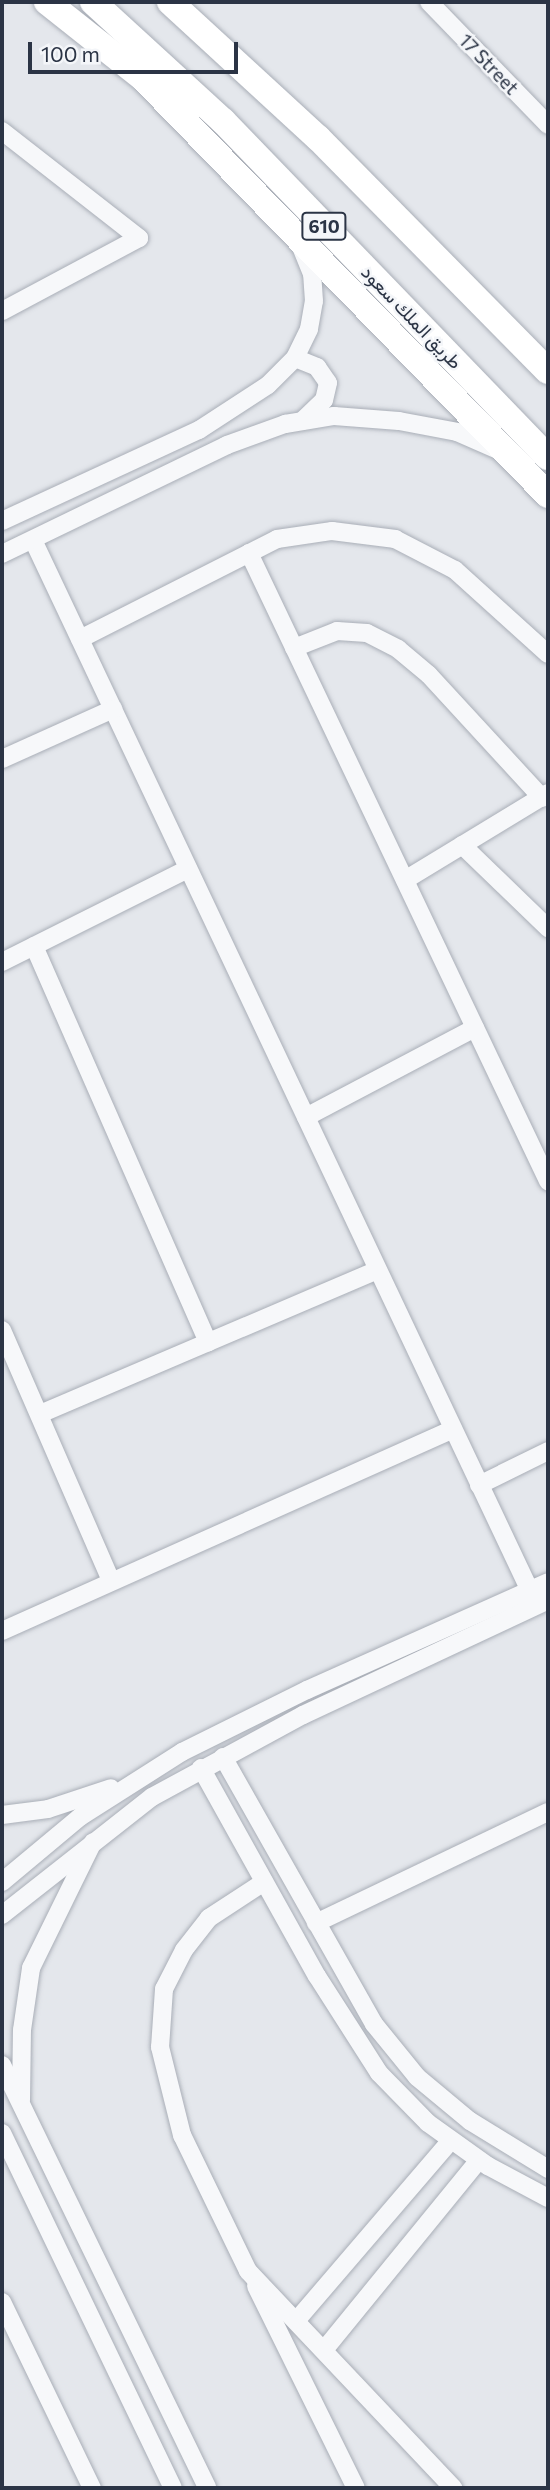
<!DOCTYPE html>
<html>
<head>
<meta charset="utf-8">
<style>
  body { margin:0 }
  #map { position:relative; width:550px; height:2490px; overflow:hidden; background:#e4e7ec; font-family:Commissioner,Vazirmatn,sans-serif }
  div>[style] { position:absolute }
  .roads { filter:drop-shadow(0 0 2px #a9aeb7) drop-shadow(0 0 2px #a9aeb7) }
  .minor>* { height:18px; margin:-9px; padding:0 9px; transform-origin:9px; border-radius:9px; background:#f7f8fa }
  .primary>* { height:26px; margin:-13px; padding:0 13px; transform-origin:13px; border-radius:13px; background:#fff }
  span { translate:-50% -50%; white-space:nowrap; text-align:center; line-height:1.15; -webkit-text-stroke:5px #f4f6f9; paint-order:stroke }
  .shield-label span { padding:2px 5px; background:#f4f6f9; border:2px solid; border-radius:5px; -webkit-text-stroke-width:0 }
  .shield-label { font-size:18px; color:#2b3445; font-weight:700 }
  .street-label { font-size:19px; color:#2b3445 }
  .frame { position:absolute; inset:0; border:4px solid #2b3445; pointer-events:none }
  .scale { position:absolute; left:28px; top:42px; width:210px; height:32px; box-sizing:border-box; border:4px solid #2b3445; border-top:0; padding-left:9px; font-size:21px; line-height:24px; white-space:nowrap; color:#2b3445; -webkit-text-stroke:5px #f4f6f9; paint-order:stroke }
</style>
</head>
<body>
<div id="map">
  <div class="roads">
    <div class="minor">
      <div style="left:429px;top:2px;width:171px;rotate:45.9deg"></div>
      <div style="left:2px;top:131px;width:174px;rotate:38deg"></div>
      <div style="left:139px;top:238px;width:155px;rotate:151.9deg"></div>
      <div style="left:295px;top:358px;width:24px;rotate:22deg"></div>
      <div style="left:317px;top:367px;width:19px;rotate:55deg"></div>
      <div style="left:328px;top:383px;width:17px;rotate:103deg"></div>
      <div style="left:324px;top:400px;width:30px;rotate:136deg"></div>
      <div style="left:2px;top:521px;width:217px;rotate:-24.8deg"></div>
      <div style="left:199px;top:430px;width:82px;rotate:-33.1deg"></div>
      <div style="left:268px;top:385px;width:38px;rotate:-45deg"></div>
      <div style="left:295px;top:358px;width:32px;rotate:-64deg"></div>
      <div style="left:309px;top:329px;width:28px;rotate:-80deg"></div>
      <div style="left:314px;top:301px;width:27px;rotate:-94deg"></div>
      <div style="left:312px;top:274px;width:29px;rotate:-112deg"></div>
      <div style="left:33px;top:540px;width:1163px;rotate:64.69deg"></div>
      <div style="left:249px;top:553px;width:696px;rotate:64.54deg"></div>
      <div style="left:2px;top:554px;width:250px;rotate:-25.8deg"></div>
      <div style="left:227px;top:445px;width:62px;rotate:-19.9deg"></div>
      <div style="left:285px;top:424px;width:50px;rotate:-9.3deg"></div>
      <div style="left:334px;top:416px;width:65px;rotate:4.4deg"></div>
      <div style="left:399px;top:421px;width:59px;rotate:10.7deg"></div>
      <div style="left:457px;top:432px;width:43px;rotate:23.6deg"></div>
      <div style="left:80px;top:639px;width:221px;rotate:-26.9deg"></div>
      <div style="left:277px;top:539px;width:56px;rotate:-8.3deg"></div>
      <div style="left:332px;top:531px;width:64px;rotate:7.2deg"></div>
      <div style="left:395px;top:539px;width:68px;rotate:27.3deg"></div>
      <div style="left:455px;top:570px;width:125px;rotate:42.1deg"></div>
      <div style="left:294px;top:648px;width:46px;rotate:-21.6deg"></div>
      <div style="left:337px;top:631px;width:30px;rotate:4deg"></div>
      <div style="left:367px;top:633px;width:35px;rotate:27deg"></div>
      <div style="left:398px;top:649px;width:40px;rotate:40deg"></div>
      <div style="left:429px;top:675px;width:167px;rotate:47.4deg"></div>
      <div style="left:2px;top:759px;width:122px;rotate:-24.2deg"></div>
      <div style="left:462px;top:845px;width:120px;rotate:44deg"></div>
      <div style="left:405px;top:880px;width:167px;rotate:-31.3deg"></div>
      <div style="left:34px;top:946px;width:433px;rotate:66.3deg"></div>
      <div style="left:2px;top:962px;width:208px;rotate:-26.6deg"></div>
      <div style="left:306px;top:1117px;width:191px;rotate:-27.8deg"></div>
      <div style="left:2px;top:1330px;width:274px;rotate:66.5deg"></div>
      <div style="left:40px;top:1414px;width:367px;rotate:-23.1deg"></div>
      <div style="left:479px;top:1485px;width:77px;rotate:-26.2deg"></div>
      <div style="left:2px;top:1631px;width:494px;rotate:-24.1deg"></div>
      <div style="left:223px;top:1757px;width:307px;rotate:60.5deg"></div>
      <div style="left:374px;top:2024px;width:68px;rotate:50.9deg"></div>
      <div style="left:417px;top:2077px;width:69px;rotate:39.7deg"></div>
      <div style="left:470px;top:2121px;width:92px;rotate:31.6deg"></div>
      <div style="left:201px;top:1768px;width:238px;rotate:60.9deg"></div>
      <div style="left:317px;top:1976px;width:115px;rotate:57.4deg"></div>
      <div style="left:379px;top:2073px;width:70px;rotate:45.6deg"></div>
      <div style="left:428px;top:2123px;width:74px;rotate:35.6deg"></div>
      <div style="left:488px;top:2166px;width:68px;rotate:28.1deg"></div>
      <div style="left:2px;top:1815px;width:46px;rotate:-7.4deg"></div>
      <div style="left:48px;top:1809px;width:66px;rotate:-18.4deg"></div>
      <div style="left:2px;top:1882px;width:102px;rotate:-39.8deg"></div>
      <div style="left:80px;top:1817px;width:121px;rotate:-32.5deg"></div>
      <div style="left:182px;top:1752px;width:140px;rotate:-26.4deg"></div>
      <div style="left:307px;top:1690px;width:264px;rotate:-24.1deg"></div>
      <div style="left:264px;top:1882px;width:66px;rotate:146.8deg"></div>
      <div style="left:209px;top:1918px;width:41px;rotate:128deg"></div>
      <div style="left:184px;top:1950px;width:44px;rotate:117.1deg"></div>
      <div style="left:164px;top:1989px;width:58px;rotate:93.9deg"></div>
      <div style="left:160px;top:2047px;width:91px;rotate:76deg"></div>
      <div style="left:182px;top:2135px;width:151px;rotate:64.1deg"></div>
      <div style="left:248px;top:2271px;width:299px;rotate:46.6deg"></div>
      <div style="left:2px;top:1915px;width:191px;rotate:-38.2deg"></div>
      <div style="left:152px;top:1797px;width:172px;rotate:-28.5deg"></div>
      <div style="left:303px;top:1715px;width:271px;rotate:-25.1deg"></div>
      <div style="left:316px;top:1923px;width:257px;rotate:-25.6deg"></div>
      <div style="left:2px;top:2065px;width:470px;rotate:64.1deg"></div>
      <div style="left:21px;top:2100px;width:70px;rotate:-89.2deg"></div>
      <div style="left:22px;top:2030px;width:63px;rotate:-81.7deg"></div>
      <div style="left:31px;top:1968px;width:140px;rotate:-63.8deg"></div>
      <div style="left:2px;top:2133px;width:394px;rotate:64.3deg"></div>
      <div style="left:256px;top:2286px;width:225px;rotate:63.7deg"></div>
      <div style="left:2px;top:2302px;width:207px;rotate:64.2deg"></div>
      <div style="left:296px;top:2321px;width:238px;rotate:-49.4deg"></div>
      <div style="left:324px;top:2350px;width:245px;rotate:-50.8deg"></div>
    </div>
    <div class="primary">
      <div style="left:47px;top:2px;width:122px;rotate:38.4deg"></div>
      <div style="left:143px;top:78px;width:581px;rotate:45.84deg"></div>
      <div style="left:93px;top:2px;width:176px;rotate:42.5deg"></div>
      <div style="left:223px;top:121px;width:467px;rotate:46deg"></div>
      <div style="left:170px;top:2px;width:201px;rotate:42.6deg"></div>
      <div style="left:318px;top:138px;width:327px;rotate:45.4deg"></div>
    </div>
  </div>
  <div class="shield-label">
    <span style="left:324px;top:226px">610</span>
  </div>
  <div class="street-label">
    <span style="left:489px;top:64px;rotate:46deg">17 Street</span>
    <span style="left:412px;top:317px;rotate:46deg">طريق الملك سعود</span>
  </div>
  <div class="frame"></div>
  <div class="scale">100 m</div>
</div>
</body>
</html>
